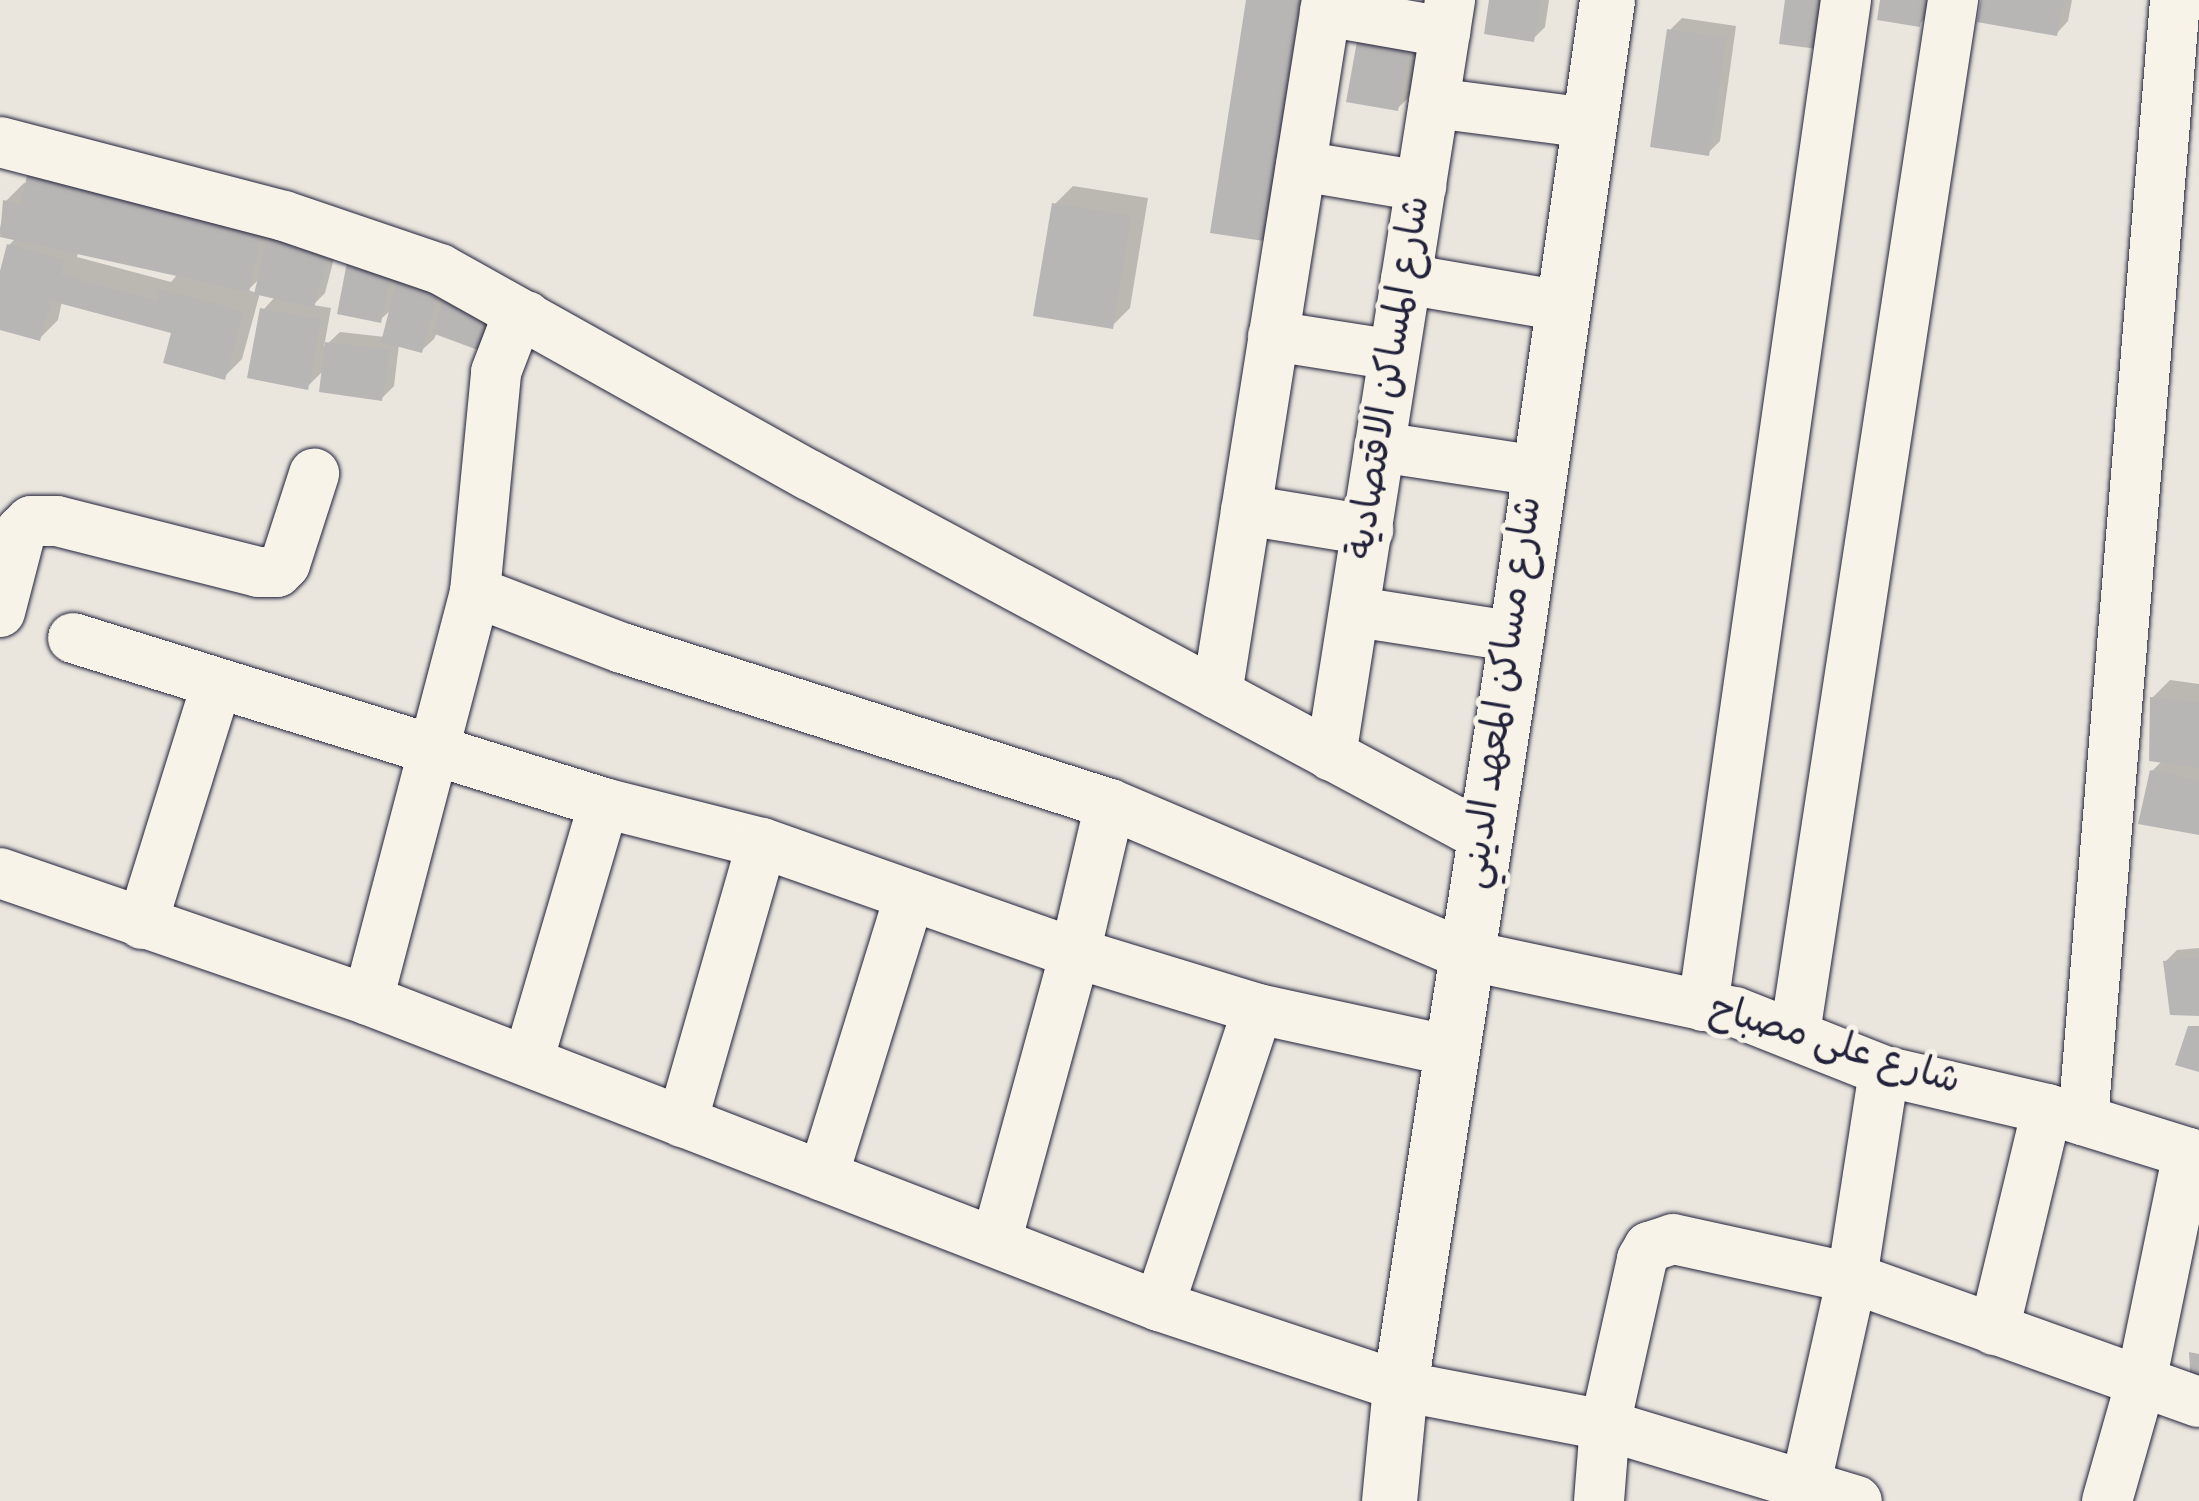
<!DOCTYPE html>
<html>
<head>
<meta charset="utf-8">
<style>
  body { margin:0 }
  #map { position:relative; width:2199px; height:1501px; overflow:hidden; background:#eae6de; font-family:Dekko,"Playpen Sans Arabic",sans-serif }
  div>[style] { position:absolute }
  .shadow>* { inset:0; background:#0003 }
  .building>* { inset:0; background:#b8b6b5 }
  .roads { filter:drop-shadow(0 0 2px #22223b) drop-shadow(0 0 2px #22223b) }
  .street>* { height:50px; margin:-25px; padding:0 25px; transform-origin:25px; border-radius:25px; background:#f7f3e8 }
  .secondary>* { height:55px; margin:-27.5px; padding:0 27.5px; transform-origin:27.5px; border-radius:27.5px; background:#f7f3e8 }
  span { translate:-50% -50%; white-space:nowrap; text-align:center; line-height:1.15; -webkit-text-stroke:10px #f7f3e8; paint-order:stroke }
  .street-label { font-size:38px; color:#22223b }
</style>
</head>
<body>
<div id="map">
  <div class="shadow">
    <div style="clip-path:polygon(1491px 0,1549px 0,1545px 27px,1533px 39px)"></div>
    <div style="clip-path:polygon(1883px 0,1928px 0,1925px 19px,1919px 24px)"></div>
    <div style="clip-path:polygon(1984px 0,2072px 0,2068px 21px,2057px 33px)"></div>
    <div style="clip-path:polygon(1682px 18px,1736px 26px,1720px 141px,1708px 153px,1670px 30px)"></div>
    <div style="clip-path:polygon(1422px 23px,1409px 97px,1397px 109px,1349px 100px)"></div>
    <div style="clip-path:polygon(evenodd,24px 183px,343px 224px,325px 293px,313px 305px,331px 308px,324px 347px,340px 332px,385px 337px,393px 308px,380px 320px,351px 253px,463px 274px,434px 339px,422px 350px,399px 344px,394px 386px,382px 398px,324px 370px,307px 387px,263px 310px,275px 297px,260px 293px,242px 359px,224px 377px,174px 331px,62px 301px,58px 320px,40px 338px,0 328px,0 281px,9px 245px,16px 238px,0 234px,0 228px,6px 201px,24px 183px,78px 252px,177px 275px,171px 282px,77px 257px,78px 252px,24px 183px,261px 277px,257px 293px,248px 290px,261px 277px)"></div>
    <div style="clip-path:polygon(1073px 186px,1148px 198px,1130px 308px,1112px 326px,1055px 204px)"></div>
    <div style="clip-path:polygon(2170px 680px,2199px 684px,2199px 833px,2152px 771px,2163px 760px,2152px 698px)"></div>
    <div style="clip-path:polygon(2199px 948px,2199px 1013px,2165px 962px,2177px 950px)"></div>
  </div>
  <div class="building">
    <div style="clip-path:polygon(1246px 0,1301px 0,1264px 241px,1210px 233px)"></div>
    <div style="clip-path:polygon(1489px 0,1540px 0,1534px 42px,1484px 34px)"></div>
    <div style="clip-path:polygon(1785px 0,1839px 0,1833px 51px,1779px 44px)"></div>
    <div style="clip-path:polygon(1880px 0,1924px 0,1920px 27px,1877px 20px)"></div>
    <div style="clip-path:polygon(1981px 0,2064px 0,2057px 36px,1977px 22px)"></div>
    <div style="clip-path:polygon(1360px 25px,1411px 34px,1398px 111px,1346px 102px)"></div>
    <div style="clip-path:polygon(1667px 29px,1726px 38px,1709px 156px,1650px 147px)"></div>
    <div style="clip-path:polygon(27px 175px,263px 225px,249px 292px,0 237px,3px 200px,21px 204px)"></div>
    <div style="clip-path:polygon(1052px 203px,1131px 216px,1113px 329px,1033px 316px)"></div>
    <div style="clip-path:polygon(272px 220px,333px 236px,314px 308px,254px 294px)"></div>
    <div style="clip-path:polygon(7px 244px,65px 260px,61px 275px,157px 300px,160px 289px,243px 311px,225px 380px,163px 363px,171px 333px,51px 301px,40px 341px,0 330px,0 271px)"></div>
    <div style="clip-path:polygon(349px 252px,393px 261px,381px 323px,337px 314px)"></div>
    <div style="clip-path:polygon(400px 268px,441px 279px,422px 353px,381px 342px)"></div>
    <div style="clip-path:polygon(449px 285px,503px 303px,486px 353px,432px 333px)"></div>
    <div style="clip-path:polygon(260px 308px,321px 320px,308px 390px,247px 378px)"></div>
    <div style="clip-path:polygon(325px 342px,389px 350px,382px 401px,319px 392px)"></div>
    <div style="clip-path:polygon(2150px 697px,2199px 703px,2199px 768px,2149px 761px)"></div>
    <div style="clip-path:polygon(2150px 770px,2199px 781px,2199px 835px,2138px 824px)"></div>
    <div style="clip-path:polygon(2199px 957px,2199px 1016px,2170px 1015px,2163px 961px)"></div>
    <div style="clip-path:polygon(2188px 1026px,2199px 1026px,2199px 1072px,2175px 1065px)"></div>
    <div style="clip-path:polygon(2189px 1352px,2199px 1354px,2199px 1390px,2191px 1388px)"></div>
  </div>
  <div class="roads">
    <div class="street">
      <div style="left:1325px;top:11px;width:122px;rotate:9.9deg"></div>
      <div style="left:1434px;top:103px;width:156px;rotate:7.4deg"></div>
      <div style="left:0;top:142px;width:293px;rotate:14.6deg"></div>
      <div style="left:284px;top:216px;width:165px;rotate:18.8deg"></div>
      <div style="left:440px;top:269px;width:423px;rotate:29.2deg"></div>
      <div style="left:809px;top:475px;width:766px;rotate:28.2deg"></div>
      <div style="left:1301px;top:166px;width:122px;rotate:9.5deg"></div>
      <div style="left:1406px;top:279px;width:158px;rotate:9.8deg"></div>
      <div style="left:1273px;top:336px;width:122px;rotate:8.9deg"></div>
      <div style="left:1380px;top:447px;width:160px;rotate:8.6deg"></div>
      <div style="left:1246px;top:510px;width:124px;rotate:9.3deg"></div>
      <div style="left:475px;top:592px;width:157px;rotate:20.9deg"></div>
      <div style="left:622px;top:648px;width:512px;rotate:17.73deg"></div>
      <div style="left:1110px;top:804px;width:387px;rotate:23deg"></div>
      <div style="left:1466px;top:955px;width:275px;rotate:12deg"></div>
      <div style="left:1735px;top:1012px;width:160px;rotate:21.6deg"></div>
      <div style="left:1884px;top:1071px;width:167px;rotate:13.1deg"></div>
      <div style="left:2047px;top:1109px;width:159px;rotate:17.2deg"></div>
      <div style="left:0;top:612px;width:84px;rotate:-75.5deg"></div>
      <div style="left:21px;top:531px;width:14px;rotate:-45deg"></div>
      <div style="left:31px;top:521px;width:26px"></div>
      <div style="left:57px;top:521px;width:207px;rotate:14.2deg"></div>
      <div style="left:258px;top:572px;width:19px"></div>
      <div style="left:277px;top:572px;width:11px;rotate:-45deg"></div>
      <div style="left:285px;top:564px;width:95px;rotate:-72.1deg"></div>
      <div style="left:1357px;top:612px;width:161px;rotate:8.9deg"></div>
      <div style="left:73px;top:638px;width:556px;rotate:17.26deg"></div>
      <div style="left:604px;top:803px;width:163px;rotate:14.2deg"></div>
      <div style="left:762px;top:843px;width:332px;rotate:19.4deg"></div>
      <div style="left:1075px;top:953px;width:191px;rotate:17deg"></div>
      <div style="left:1258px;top:1009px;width:198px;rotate:12.3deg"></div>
      <div style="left:1217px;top:694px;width:703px;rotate:-80.99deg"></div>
      <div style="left:1331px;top:756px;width:765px;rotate:-81.05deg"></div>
      <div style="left:0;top:873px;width:389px;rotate:19deg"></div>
      <div style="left:368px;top:1000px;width:848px;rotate:21.15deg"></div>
      <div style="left:1159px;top:1306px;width:254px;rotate:18.4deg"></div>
      <div style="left:1400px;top:1386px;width:209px;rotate:10.8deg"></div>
      <div style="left:1605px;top:1425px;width:263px;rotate:16.8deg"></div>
      <div style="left:142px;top:924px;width:252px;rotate:-72.7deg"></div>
      <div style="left:368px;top:1000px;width:422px;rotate:-75.3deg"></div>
      <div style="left:475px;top:592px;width:221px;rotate:-84.5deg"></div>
      <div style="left:496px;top:372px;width:42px;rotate:-69deg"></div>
      <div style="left:511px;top:333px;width:23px;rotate:-47deg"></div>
      <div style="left:1703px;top:1006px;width:1016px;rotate:-81.91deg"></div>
      <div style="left:1795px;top:1033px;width:1045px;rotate:-81.3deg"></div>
      <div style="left:528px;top:1061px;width:269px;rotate:-73.6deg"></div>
      <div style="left:2083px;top:1120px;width:1124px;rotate:-85.3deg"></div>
      <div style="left:682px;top:1122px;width:290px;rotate:-74deg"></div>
      <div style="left:823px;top:1176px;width:294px;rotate:-72.8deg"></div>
      <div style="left:996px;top:1242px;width:300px;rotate:-74.7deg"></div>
      <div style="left:1075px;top:953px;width:153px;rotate:-76.8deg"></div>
      <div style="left:1159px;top:1306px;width:313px;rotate:-71.6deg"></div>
      <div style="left:1994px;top:1330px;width:227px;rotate:-76.5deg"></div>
      <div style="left:1599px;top:1501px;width:76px;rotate:-85.5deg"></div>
      <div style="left:1605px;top:1425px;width:170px;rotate:-77.4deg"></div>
      <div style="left:1642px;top:1259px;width:14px;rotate:-60deg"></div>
      <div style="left:1649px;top:1247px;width:25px;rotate:-18deg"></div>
      <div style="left:1673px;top:1239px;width:183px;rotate:12.3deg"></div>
      <div style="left:1852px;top:1278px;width:368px;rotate:19.7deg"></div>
      <div style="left:1802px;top:1501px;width:229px;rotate:-77.4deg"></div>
      <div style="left:1852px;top:1278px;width:209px;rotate:-81.2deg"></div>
      <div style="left:2107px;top:1501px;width:124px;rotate:-74.1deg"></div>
      <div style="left:2141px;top:1382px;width:234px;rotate:-78.4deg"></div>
    </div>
    <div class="secondary">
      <div style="left:1389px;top:1501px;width:116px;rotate:-84.5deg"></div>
      <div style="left:1400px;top:1386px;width:758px;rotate:-81.2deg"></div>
      <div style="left:1516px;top:637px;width:643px;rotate:-81.87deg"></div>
    </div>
  </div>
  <div class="street-label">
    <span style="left:1392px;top:378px;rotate:-81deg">شارع المساكن الاقتصادية</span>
    <span style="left:1505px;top:693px;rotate:-82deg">شارع مساكن المعهد الديني</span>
    <span style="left:1834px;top:1048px;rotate:17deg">شارع على مصباح</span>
  </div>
</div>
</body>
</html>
